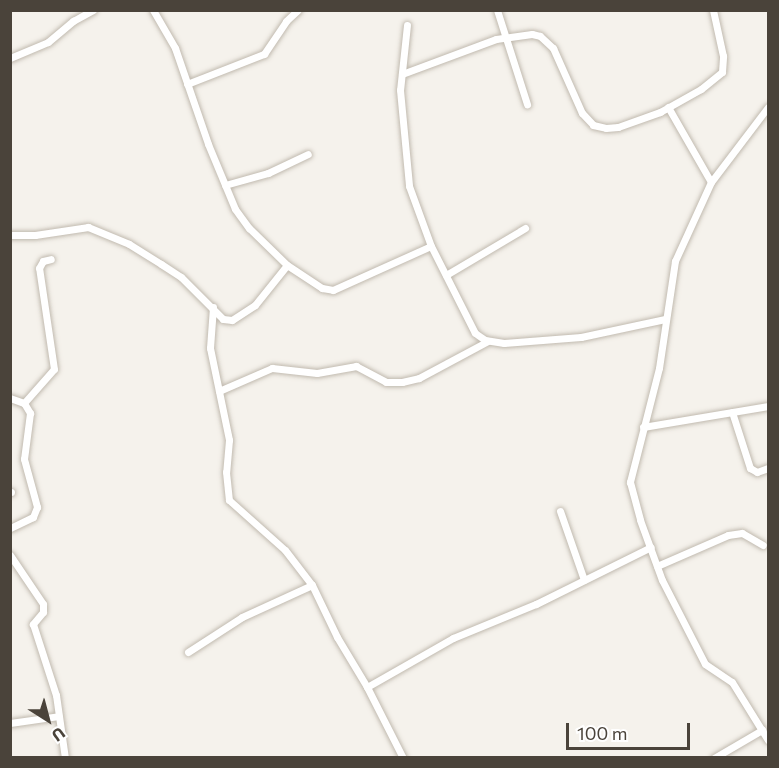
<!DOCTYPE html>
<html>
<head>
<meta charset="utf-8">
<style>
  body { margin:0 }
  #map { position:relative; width:779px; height:768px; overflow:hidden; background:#f5f2ec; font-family:Commissioner,sans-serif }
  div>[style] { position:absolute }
  .roads { filter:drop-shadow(0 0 2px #c1baaf) drop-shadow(0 0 2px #c1baaf) }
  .street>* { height:7px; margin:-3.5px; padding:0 3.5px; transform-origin:3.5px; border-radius:3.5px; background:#fff }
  span { translate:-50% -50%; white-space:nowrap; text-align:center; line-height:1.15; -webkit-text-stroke:6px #fff; paint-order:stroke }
  .frame { position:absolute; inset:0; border:12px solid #4a433a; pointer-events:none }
  .north { position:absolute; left:18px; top:690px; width:60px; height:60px; -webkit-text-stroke:4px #fff; paint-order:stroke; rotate:144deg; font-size:16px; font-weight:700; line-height:24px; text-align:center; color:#4a433a }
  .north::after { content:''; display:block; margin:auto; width:21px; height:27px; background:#4a433a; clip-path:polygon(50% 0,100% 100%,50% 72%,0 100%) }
  .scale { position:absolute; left:566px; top:723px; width:124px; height:27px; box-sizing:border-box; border:3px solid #4a433a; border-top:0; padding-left:8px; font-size:18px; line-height:21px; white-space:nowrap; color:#4a433a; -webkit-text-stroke:4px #fff; paint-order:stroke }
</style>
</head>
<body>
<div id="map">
  <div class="roads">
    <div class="street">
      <div style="left:153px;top:10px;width:44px;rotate:59.9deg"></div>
      <div style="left:175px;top:48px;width:102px;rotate:71deg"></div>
      <div style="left:208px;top:144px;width:70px;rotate:67.4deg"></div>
      <div style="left:235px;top:209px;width:24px;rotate:54deg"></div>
      <div style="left:249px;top:228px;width:53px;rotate:44.2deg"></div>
      <div style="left:497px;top:10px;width:99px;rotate:72.3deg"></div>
      <div style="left:407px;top:25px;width:65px;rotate:96.1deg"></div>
      <div style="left:400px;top:90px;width:96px;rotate:84.6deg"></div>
      <div style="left:409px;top:186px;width:64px;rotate:69.9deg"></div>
      <div style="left:431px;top:246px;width:97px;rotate:63.2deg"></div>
      <div style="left:475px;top:333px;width:12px;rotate:35deg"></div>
      <div style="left:485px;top:340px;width:19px;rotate:9deg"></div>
      <div style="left:504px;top:343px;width:77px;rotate:-4.5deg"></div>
      <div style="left:581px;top:337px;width:86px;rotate:-12.1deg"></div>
      <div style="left:10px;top:58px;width:41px;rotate:-22.8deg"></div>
      <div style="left:48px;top:42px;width:33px;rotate:-40deg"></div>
      <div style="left:73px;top:21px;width:23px;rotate:-29deg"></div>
      <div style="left:402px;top:74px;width:100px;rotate:-20.4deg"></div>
      <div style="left:496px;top:39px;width:36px;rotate:-8deg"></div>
      <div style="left:532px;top:34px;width:8px;rotate:14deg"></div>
      <div style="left:540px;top:36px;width:18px;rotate:43deg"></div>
      <div style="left:553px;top:48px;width:71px;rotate:66deg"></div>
      <div style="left:582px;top:113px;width:16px;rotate:47deg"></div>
      <div style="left:593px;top:125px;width:13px;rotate:13deg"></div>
      <div style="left:606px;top:128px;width:12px;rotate:-5deg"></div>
      <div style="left:618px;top:127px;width:45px;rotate:-19.7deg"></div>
      <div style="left:660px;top:112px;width:47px;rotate:-29.3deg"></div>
      <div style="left:701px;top:89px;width:27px;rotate:-39deg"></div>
      <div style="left:722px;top:72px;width:16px;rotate:-86deg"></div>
      <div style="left:723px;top:56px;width:47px;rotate:-102.3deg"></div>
      <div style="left:187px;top:84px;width:83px;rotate:-21.3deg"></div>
      <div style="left:264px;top:54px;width:40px;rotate:-56deg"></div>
      <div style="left:286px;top:21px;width:16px;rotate:-43deg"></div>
      <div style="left:668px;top:107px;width:86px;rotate:60.2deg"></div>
      <div style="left:768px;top:107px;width:94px;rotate:127.2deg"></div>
      <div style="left:711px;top:182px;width:87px;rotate:114.5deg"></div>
      <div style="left:675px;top:261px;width:108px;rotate:98.5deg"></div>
      <div style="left:659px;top:368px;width:118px;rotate:104.3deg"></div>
      <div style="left:630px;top:482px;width:39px;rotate:75deg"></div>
      <div style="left:640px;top:520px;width:64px;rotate:69.9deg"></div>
      <div style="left:662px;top:580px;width:94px;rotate:62.9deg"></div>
      <div style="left:705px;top:664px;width:32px;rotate:34deg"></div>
      <div style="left:732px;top:682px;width:68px;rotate:58.2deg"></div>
      <div style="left:225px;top:185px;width:45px;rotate:-15.6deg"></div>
      <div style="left:268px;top:173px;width:44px;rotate:-25.4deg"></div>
      <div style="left:10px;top:235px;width:25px"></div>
      <div style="left:35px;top:235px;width:54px;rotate:-8.6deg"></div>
      <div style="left:88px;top:227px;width:44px;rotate:22.5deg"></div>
      <div style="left:129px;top:244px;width:38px;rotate:32deg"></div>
      <div style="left:161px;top:264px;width:24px;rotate:33deg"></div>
      <div style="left:181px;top:277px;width:59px;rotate:45deg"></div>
      <div style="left:223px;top:319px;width:9px;rotate:6deg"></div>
      <div style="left:232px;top:320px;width:27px;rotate:-33deg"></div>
      <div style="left:255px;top:305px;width:51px;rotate:-51.3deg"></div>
      <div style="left:287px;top:265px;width:42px;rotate:33.3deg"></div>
      <div style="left:322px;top:288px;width:11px;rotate:10deg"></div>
      <div style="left:333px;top:290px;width:107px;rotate:-24.2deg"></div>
      <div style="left:446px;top:275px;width:92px;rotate:-30.7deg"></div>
      <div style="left:213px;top:307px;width:41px;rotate:94.2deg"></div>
      <div style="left:210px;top:348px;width:94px;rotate:78.3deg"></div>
      <div style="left:229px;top:440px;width:32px;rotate:95deg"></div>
      <div style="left:226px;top:472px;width:28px;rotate:84deg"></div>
      <div style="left:229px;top:500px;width:75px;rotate:41.8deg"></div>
      <div style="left:285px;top:550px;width:44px;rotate:52.4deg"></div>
      <div style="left:219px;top:391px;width:58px;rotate:-23.5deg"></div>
      <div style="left:272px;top:368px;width:45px;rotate:6.3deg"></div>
      <div style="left:317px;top:373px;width:40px;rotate:-10deg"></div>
      <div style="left:356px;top:366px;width:34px;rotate:28deg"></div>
      <div style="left:386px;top:382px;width:16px"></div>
      <div style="left:402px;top:382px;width:17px;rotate:-13deg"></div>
      <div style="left:419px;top:378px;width:78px;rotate:-28.2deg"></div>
      <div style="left:10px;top:398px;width:15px;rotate:20deg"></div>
      <div style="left:24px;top:403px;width:12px;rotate:59deg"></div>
      <div style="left:30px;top:413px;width:46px;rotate:97.4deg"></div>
      <div style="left:24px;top:459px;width:50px;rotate:74.8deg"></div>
      <div style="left:37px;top:507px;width:11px;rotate:112deg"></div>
      <div style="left:33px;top:517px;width:25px;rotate:154deg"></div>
      <div style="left:24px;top:403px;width:45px;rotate:-48.6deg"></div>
      <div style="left:54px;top:369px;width:102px;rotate:-98.4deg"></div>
      <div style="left:39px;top:268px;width:8px;rotate:-60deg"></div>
      <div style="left:43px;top:261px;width:8px;rotate:-14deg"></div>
      <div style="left:732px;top:412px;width:59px;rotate:72.2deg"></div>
      <div style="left:750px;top:468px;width:8px;rotate:30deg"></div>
      <div style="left:757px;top:472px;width:12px;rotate:-20deg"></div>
      <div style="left:643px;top:427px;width:127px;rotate:-9.5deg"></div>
      <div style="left:10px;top:492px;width:1px"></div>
      <div style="left:560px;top:511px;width:73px;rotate:70.8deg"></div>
      <div style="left:10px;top:555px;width:59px;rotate:56deg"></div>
      <div style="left:43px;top:604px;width:8px;rotate:90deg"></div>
      <div style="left:43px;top:612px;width:16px;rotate:130deg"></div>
      <div style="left:33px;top:624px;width:75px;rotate:72.1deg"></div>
      <div style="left:56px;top:695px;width:64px;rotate:81.9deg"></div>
      <div style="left:657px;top:566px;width:77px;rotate:-23.6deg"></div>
      <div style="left:728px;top:535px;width:14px;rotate:-8deg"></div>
      <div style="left:742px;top:533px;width:24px;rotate:30deg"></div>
      <div style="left:188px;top:652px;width:64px;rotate:-32.9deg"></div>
      <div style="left:242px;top:617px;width:77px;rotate:-24.6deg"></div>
      <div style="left:312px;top:585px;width:58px;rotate:64.3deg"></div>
      <div style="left:337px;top:637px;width:58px;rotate:59deg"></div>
      <div style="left:10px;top:723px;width:49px;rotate:-8.1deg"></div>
      <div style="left:403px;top:758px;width:80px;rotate:-116.9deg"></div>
      <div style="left:367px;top:687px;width:99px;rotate:-29.7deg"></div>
      <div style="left:453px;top:638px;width:90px;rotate:-22.3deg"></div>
      <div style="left:536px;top:604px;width:128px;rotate:-26.4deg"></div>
      <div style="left:714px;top:758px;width:56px;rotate:-30.3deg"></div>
    </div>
  </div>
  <div class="frame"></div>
  <div class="north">U</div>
  <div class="scale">100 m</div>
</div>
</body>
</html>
